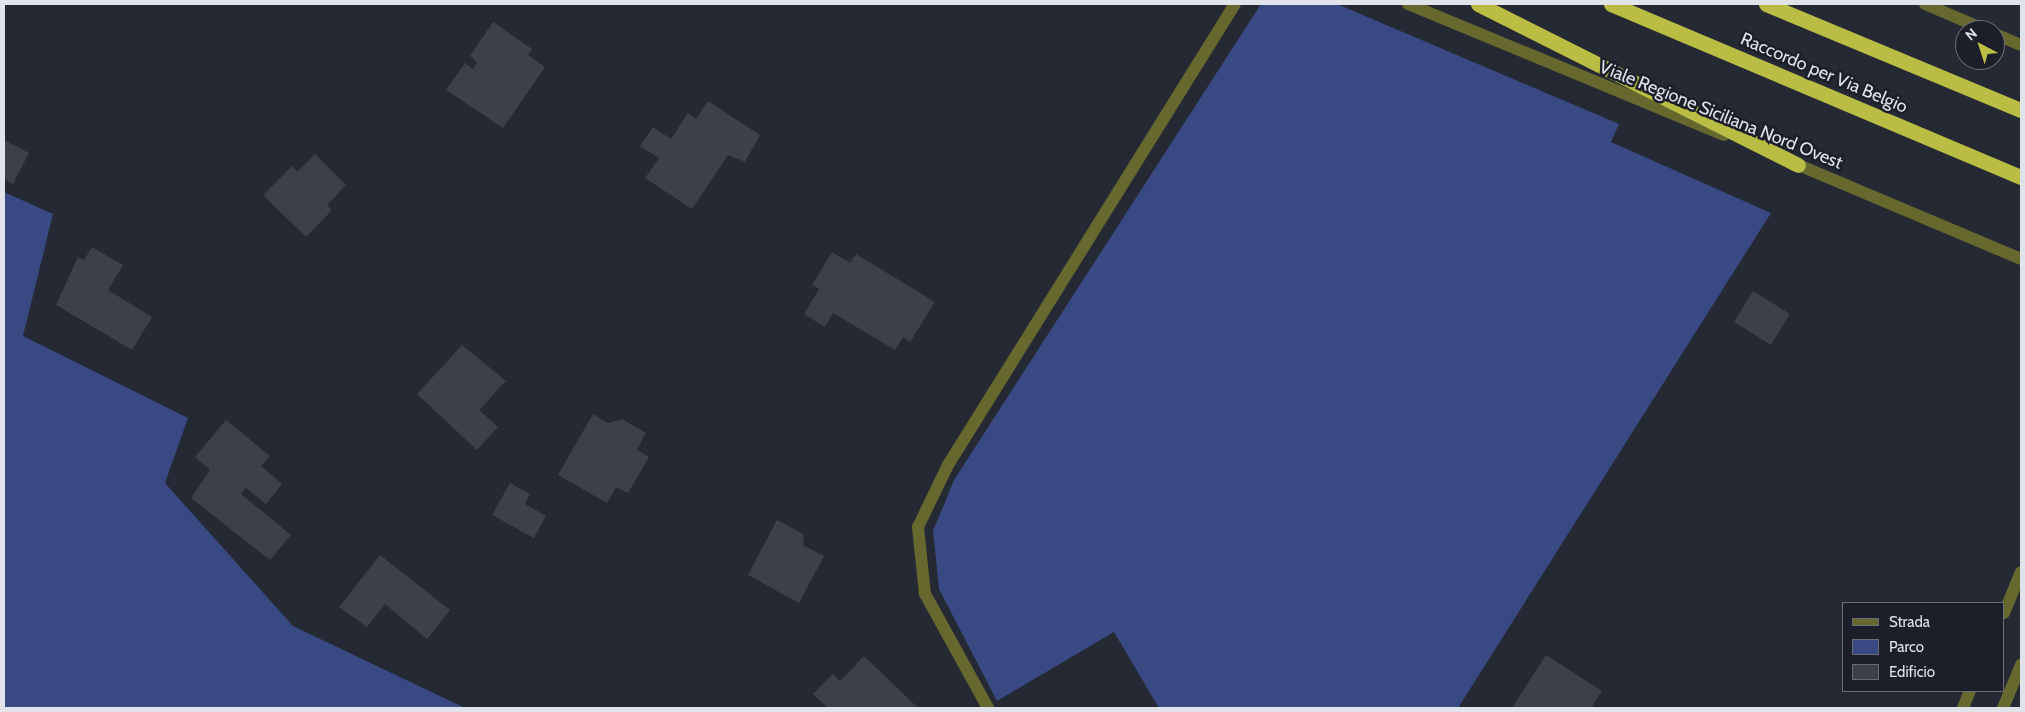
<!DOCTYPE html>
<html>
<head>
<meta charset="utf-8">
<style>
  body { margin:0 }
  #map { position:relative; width:2025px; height:712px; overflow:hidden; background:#252933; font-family:Cabin,sans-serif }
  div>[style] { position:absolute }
  .green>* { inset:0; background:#384983 }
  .building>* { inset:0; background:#3c404b }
  .service>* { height:12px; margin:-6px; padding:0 6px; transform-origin:6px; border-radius:6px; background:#66682e }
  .minor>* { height:12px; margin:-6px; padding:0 6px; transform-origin:6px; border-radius:6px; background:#66682e }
  .tertiary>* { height:12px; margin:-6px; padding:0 6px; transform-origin:6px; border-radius:6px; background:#66682e }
  .motorway>* { height:15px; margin:-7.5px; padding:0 7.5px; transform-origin:7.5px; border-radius:7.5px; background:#b9bd43 }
  span { translate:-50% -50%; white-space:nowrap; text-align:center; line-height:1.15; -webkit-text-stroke:5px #1c1f29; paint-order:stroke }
  .street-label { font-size:18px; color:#e0e3ea }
  .frame { position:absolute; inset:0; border:5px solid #e0e3ea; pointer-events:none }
  .legend { position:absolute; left:1842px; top:602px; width:162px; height:90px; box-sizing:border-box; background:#1c1f29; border:1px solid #6a6d76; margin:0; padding:6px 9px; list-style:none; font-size:15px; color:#e0e3ea }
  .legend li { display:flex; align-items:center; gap:10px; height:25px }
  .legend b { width:25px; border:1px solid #6a6d76 }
  .north { position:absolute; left:1955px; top:20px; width:50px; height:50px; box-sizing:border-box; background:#1c1f29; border:1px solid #6a6d76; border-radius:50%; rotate:320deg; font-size:14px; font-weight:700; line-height:20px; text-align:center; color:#e0e3ea }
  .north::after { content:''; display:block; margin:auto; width:18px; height:22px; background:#bbc044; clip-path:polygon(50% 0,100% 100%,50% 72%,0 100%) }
</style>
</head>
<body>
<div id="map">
  <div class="green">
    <div style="clip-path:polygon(1261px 4px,1337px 4px,1619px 124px,1611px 142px,1771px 213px,1458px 708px,1159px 708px,1114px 632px,997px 701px,939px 589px,933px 531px,954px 480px)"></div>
    <div style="clip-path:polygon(4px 192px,53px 214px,23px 336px,188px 418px,165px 483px,293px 626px,465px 708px,4px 708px)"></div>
  </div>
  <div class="building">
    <div style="clip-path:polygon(493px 22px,532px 49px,528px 55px,545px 67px,503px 128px,446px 90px,465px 63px,473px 69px,477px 62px,470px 56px)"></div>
    <div style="clip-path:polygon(708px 101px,760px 135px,745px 162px,728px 155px,692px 209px,645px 178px,659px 158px,640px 146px,653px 127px,671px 139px,688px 113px,696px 119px)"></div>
    <div style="clip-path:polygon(4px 140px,29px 153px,13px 184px,4px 179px)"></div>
    <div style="clip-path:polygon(315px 154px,346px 185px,327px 205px,332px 210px,306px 237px,263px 195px,292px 166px,297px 172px)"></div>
    <div style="clip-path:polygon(92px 247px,123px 265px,108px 290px,152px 317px,132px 350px,56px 305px,78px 257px,84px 260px)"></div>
    <div style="clip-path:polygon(832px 252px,850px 263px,856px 254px,935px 302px,910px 342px,903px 337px,895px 350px,833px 313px,825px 327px,804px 314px,819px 289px,812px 285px)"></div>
    <div style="clip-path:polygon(1753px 291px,1790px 314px,1771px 345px,1734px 322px)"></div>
    <div style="clip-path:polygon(462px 345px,506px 381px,479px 410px,498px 427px,477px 450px,417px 394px)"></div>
    <div style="clip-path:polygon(593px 414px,608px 423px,622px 419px,646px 433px,637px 450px,649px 457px,628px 493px,616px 487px,607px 503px,558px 475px)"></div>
    <div style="clip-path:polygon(226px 420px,270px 456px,261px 466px,282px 484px,266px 504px,246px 488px,241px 494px,291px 535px,270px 560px,191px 498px,210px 470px,195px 457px)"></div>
    <div style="clip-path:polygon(510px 483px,530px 494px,525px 504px,546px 516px,534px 538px,492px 515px)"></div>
    <div style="clip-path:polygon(777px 520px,803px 534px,804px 546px,824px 556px,799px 603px,748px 575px)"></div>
    <div style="clip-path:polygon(380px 555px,450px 610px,427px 639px,385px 604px,367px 627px,339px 607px)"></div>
    <div style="clip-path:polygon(1546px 655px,1602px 691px,1591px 708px,1512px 708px)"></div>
    <div style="clip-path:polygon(864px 656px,918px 708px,828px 708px,813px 694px,833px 674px,840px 681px)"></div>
  </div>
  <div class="service">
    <div style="left:2003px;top:708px;width:47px;rotate:-67.3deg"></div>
  </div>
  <div class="minor">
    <div style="left:2004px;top:613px;width:44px;rotate:-67.5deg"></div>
    <div style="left:988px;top:708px;width:130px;rotate:-118.9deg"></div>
    <div style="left:925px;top:594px;width:67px;rotate:-96deg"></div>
    <div style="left:918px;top:527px;width:69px;rotate:-64.2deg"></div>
    <div style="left:948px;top:465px;width:543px;rotate:-58.1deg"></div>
    <div style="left:1963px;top:708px;width:18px;rotate:-68deg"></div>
  </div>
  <div class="tertiary">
    <div style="left:1408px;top:4px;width:342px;rotate:22.5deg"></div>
    <div style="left:1925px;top:4px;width:66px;rotate:23.1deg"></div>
    <div style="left:1995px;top:34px;width:28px;rotate:23deg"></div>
    <div style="left:1789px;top:161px;width:252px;rotate:22.9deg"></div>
  </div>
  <div class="motorway">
    <div style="left:1478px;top:4px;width:358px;rotate:26.7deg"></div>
    <div style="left:1611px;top:4px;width:445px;rotate:22.9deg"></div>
    <div style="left:1766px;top:4px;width:276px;rotate:22.6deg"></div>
  </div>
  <div class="street-label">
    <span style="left:1824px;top:73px;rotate:23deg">Raccordo per Via Belgio</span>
    <span style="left:1721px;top:115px;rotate:22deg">Viale Regione Siciliana Nord Ovest</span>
  </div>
  <div class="frame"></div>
  <ul class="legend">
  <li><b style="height:6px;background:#66682e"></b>Strada</li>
  <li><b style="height:14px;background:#384983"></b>Parco</li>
  <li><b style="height:14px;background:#3c404b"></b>Edificio</li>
  </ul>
  <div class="north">N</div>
</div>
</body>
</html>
